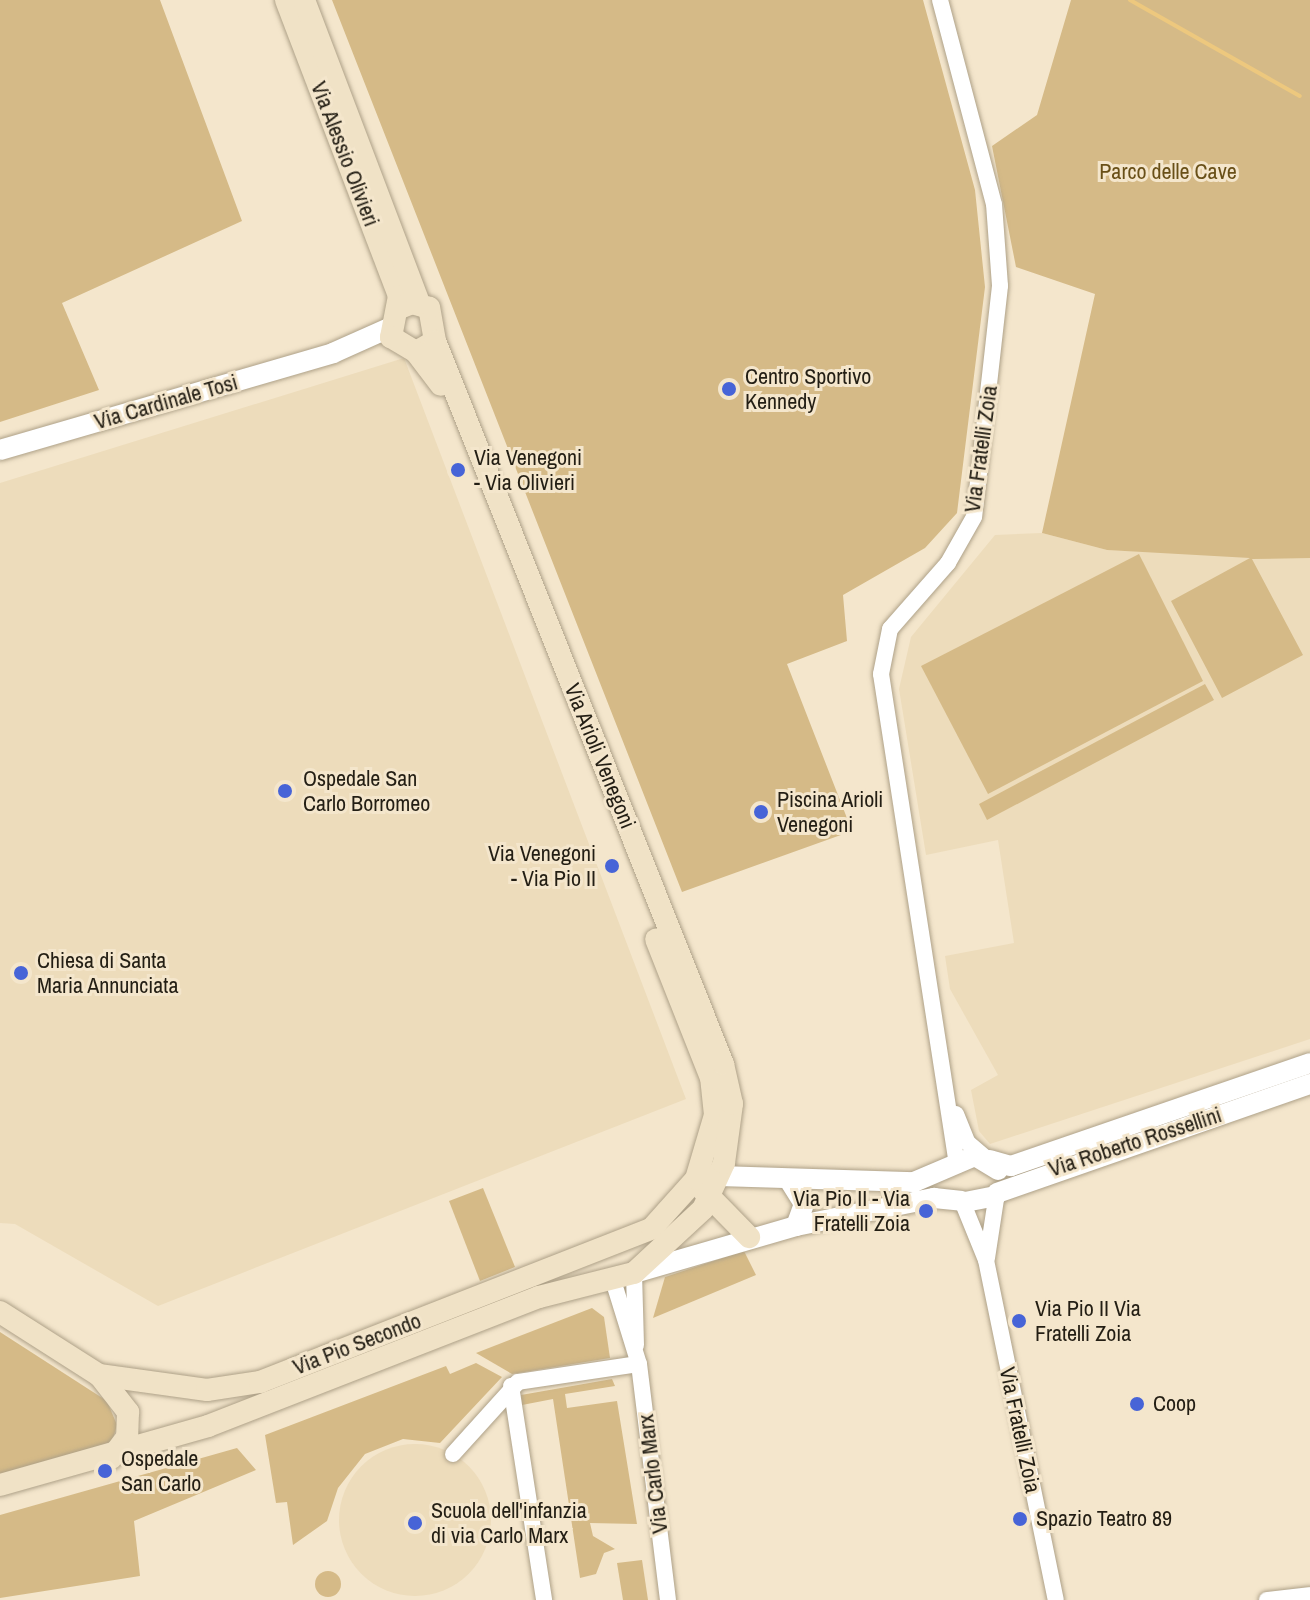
<!DOCTYPE html>
<html>
<head>
<meta charset="utf-8">
<style>
  body { margin:0 }
  #map { position:relative; width:1310px; height:1600px; overflow:hidden; background:#f4e6cc; font-family:"Archivo Narrow",sans-serif }
  div>[style] { position:absolute }
  .built>* { inset:0; background:#eddcbb }
  .round { border-radius:50% }
  .green>* { inset:0; background:#d5ba87 }
  .stream>* { height:4px; margin:-2px; padding:0 2px; transform-origin:2px; border-radius:2px; background:#edc87e }
  .roads { filter:drop-shadow(0 0 2px #aea188) drop-shadow(0 0 2px #aea188) }
  .minor>* { height:16px; margin:-8px; padding:0 8px; transform-origin:8px; border-radius:8px; background:#fff }
  .tertiary>* { height:20px; margin:-10px; padding:0 10px; transform-origin:10px; border-radius:10px; background:#fff }
  .secondary>* { height:22px; margin:-11px; padding:0 11px; transform-origin:11px; border-radius:11px; background:#f0e2c6 }
  .dots>* { width:22px; height:22px; translate:-50% -50%; box-sizing:border-box; border:4px solid #f4e6cc; border-radius:50% }
  span { translate:-50% -50%; white-space:nowrap; text-align:center; line-height:1.15; -webkit-text-stroke:6px #f4e6cc; paint-order:stroke }
  .street-label { font-size:22px; color:#231e14 }
  .park-label { font-size:22px; color:#695018 }
  .poi-label { font-size:22px; color:#231e14 }
  .left { translate:0 -50%; text-align:left }
  .right { translate:-100% -50%; text-align:right }
</style>
</head>
<body>
<div id="map">
  <div class="built">
    <div style="clip-path:polygon(404px 358px,686px 1099px,158px 1306px,15px 1224px,0 1223px,0 483px)"></div>
    <div style="clip-path:polygon(1042px 533px,1107px 550px,1310px 558px,1310px 1039px,990px 1144px,979px 1131px,971px 1090px,998px 1075px,950px 989px,945px 956px,1014px 943px,998px 840px,926px 855px,899px 689px,911px 637px,995px 535px)"></div>
    <div class="round" style="left:339px;top:1444px;width:152px;height:152px"></div>
  </div>
  <div class="green">
    <div style="clip-path:polygon(0 0,160px 0,242px 221px,62px 303px,99px 390px,0 422px)"></div>
    <div style="clip-path:polygon(332px 0,923px 0,975px 190px,985px 287px,957px 513px,925px 548px,843px 595px,847px 641px,787px 664px,852px 831px,682px 892px)"></div>
    <div style="clip-path:polygon(1071px 0,1310px 0,1310px 558px,1252px 559px,1303px 655px,1222px 698px,1171px 601px,1250px 558px,1107px 550px,1042px 533px,1095px 294px,1016px 267px,992px 146px,1037px 115px)"></div>
    <div style="clip-path:polygon(1139px 554px,1203px 681px,988px 794px,921px 666px)"></div>
    <div style="clip-path:polygon(1205px 684px,1214px 700px,987px 820px,979px 804px)"></div>
    <div style="clip-path:polygon(483px 1188px,515px 1267px,480px 1281px,449px 1201px)"></div>
    <div style="clip-path:polygon(744px 1251px,756px 1275px,653px 1318px,665px 1277px)"></div>
    <div style="clip-path:polygon(592px 1308px,604px 1317px,610px 1358px,512px 1374px,476px 1353px)"></div>
    <div style="clip-path:polygon(0 1332px,107px 1401px,117px 1425px,112px 1442px,0 1476px)"></div>
    <div style="clip-path:polygon(476px 1363px,502px 1377px,440px 1443px,403px 1439px,365px 1454px,338px 1488px,327px 1521px,293px 1545px,287px 1502px,276px 1503px,265px 1435px,446px 1366px,450px 1374px)"></div>
    <div style="clip-path:polygon(612px 1379px,615px 1386px,565px 1394px,567px 1408px,617px 1401px,637px 1524px,590px 1523px,593px 1536px,615px 1549px,604px 1553px,596px 1574px,580px 1578px,553px 1399px,522px 1405px,521px 1395px)"></div>
    <div style="clip-path:polygon(237px 1448px,256px 1470px,134px 1521px,140px 1576px,0 1598px,0 1515px)"></div>
    <div style="clip-path:polygon(642px 1560px,648px 1600px,623px 1600px,617px 1563px)"></div>
    <div class="round" style="left:315px;top:1571px;width:26px;height:26px"></div>
  </div>
  <div class="stream">
    <div style="left:1130px;top:0;width:195px;rotate:29.5deg"></div>
  </div>
  <div class="roads">
    <div class="minor">
      <div style="left:940px;top:0;width:211px;rotate:75.2deg"></div>
      <div style="left:994px;top:204px;width:82px;rotate:85.8deg"></div>
      <div style="left:1000px;top:286px;width:232px;rotate:96.4deg"></div>
      <div style="left:974px;top:517px;width:53px;rotate:119.5deg"></div>
      <div style="left:948px;top:563px;width:88px;rotate:131.3deg"></div>
      <div style="left:890px;top:629px;width:46px;rotate:101.3deg"></div>
      <div style="left:881px;top:674px;width:497px;rotate:81.2deg"></div>
      <div style="left:956px;top:1114px;width:31px;rotate:68deg"></div>
      <div style="left:968px;top:1143px;width:23px;rotate:40deg"></div>
      <div style="left:962px;top:1201px;width:64px;rotate:67.9deg"></div>
      <div style="left:986px;top:1260px;width:347px;rotate:78.4deg"></div>
      <div style="left:987px;top:1258px;width:66px;rotate:-81.3deg"></div>
      <div style="left:634px;top:1273px;width:72px;rotate:88.4deg"></div>
      <div style="left:612px;top:1277px;width:91px;rotate:72.8deg"></div>
      <div style="left:639px;top:1364px;width:238px;rotate:83deg"></div>
      <div style="left:511px;top:1386px;width:217px;rotate:81.2deg"></div>
      <div style="left:453px;top:1454px;width:97px;rotate:-47.9deg"></div>
      <div style="left:518px;top:1382px;width:122px;rotate:-8.5deg"></div>
      <div style="left:1267px;top:1600px;width:43px;rotate:-6.6deg"></div>
    </div>
    <div class="tertiary">
      <div style="left:0;top:450px;width:347px;rotate:-16.2deg"></div>
      <div style="left:333px;top:353px;width:61px;rotate:-24.1deg"></div>
      <div style="left:990px;top:1160px;width:22px;rotate:16deg"></div>
      <div style="left:1011px;top:1166px;width:316px;rotate:-19deg"></div>
      <div style="left:719px;top:1176px;width:195px;rotate:1.8deg"></div>
      <div style="left:914px;top:1182px;width:66px;rotate:-23.1deg"></div>
      <div style="left:975px;top:1156px;width:27px;rotate:31deg"></div>
      <div style="left:789px;top:1180px;width:28px;rotate:58deg"></div>
      <div style="left:804px;top:1204px;width:23px;rotate:110deg"></div>
      <div style="left:997px;top:1193px;width:331px;rotate:-19.2deg"></div>
      <div style="left:965px;top:1202px;width:31px;rotate:-11deg"></div>
      <div style="left:634px;top:1273px;width:169px;rotate:-16.2deg"></div>
      <div style="left:796px;top:1226px;width:141px;rotate:-11.5deg"></div>
      <div style="left:934px;top:1198px;width:28px;rotate:6deg"></div>
    </div>
    <div class="secondary">
      <div style="left:286px;top:0;width:317px;rotate:69.1deg"></div>
      <div style="left:399px;top:296px;width:42px;rotate:101deg"></div>
      <div style="left:391px;top:337px;width:29px;rotate:31deg"></div>
      <div style="left:416px;top:352px;width:22px;rotate:-30deg"></div>
      <div style="left:435px;top:341px;width:34px;rotate:-100deg"></div>
      <div style="left:429px;top:308px;width:18px;rotate:-164deg"></div>
      <div style="left:412px;top:303px;width:16px;rotate:158deg"></div>
      <div style="left:304px;top:0;width:324px;rotate:69.2deg"></div>
      <div style="left:416px;top:352px;width:41px;rotate:52.9deg"></div>
      <div style="left:703px;top:1190px;width:66px;rotate:45.6deg"></div>
      <div style="left:0;top:1312px;width:117px;rotate:32.5deg"></div>
      <div style="left:99px;top:1375px;width:109px;rotate:7.9deg"></div>
      <div style="left:207px;top:1390px;width:54px;rotate:-8.6deg"></div>
      <div style="left:260px;top:1382px;width:421px;rotate:-21.4deg"></div>
      <div style="left:652px;top:1228px;width:66px;rotate:-48.1deg"></div>
      <div style="left:696px;top:1179px;width:67px;rotate:-73.5deg"></div>
      <div style="left:715px;top:1115px;width:37px;rotate:-96deg"></div>
      <div style="left:711px;top:1078px;width:149px;rotate:-111.6deg"></div>
      <div style="left:100px;top:1376px;width:46px;rotate:52.1deg"></div>
      <div style="left:128px;top:1412px;width:25px;rotate:92deg"></div>
      <div style="left:127px;top:1437px;width:26px;rotate:127deg"></div>
      <div style="left:0;top:1485px;width:216px;rotate:-15.8deg"></div>
      <div style="left:208px;top:1426px;width:355px;rotate:-21.3deg"></div>
      <div style="left:539px;top:1297px;width:98px;rotate:-14.2deg"></div>
      <div style="left:634px;top:1273px;width:94px;rotate:-42.8deg"></div>
      <div style="left:703px;top:1209px;width:51px;rotate:-65.5deg"></div>
      <div style="left:724px;top:1163px;width:60px;rotate:-82.3deg"></div>
      <div style="left:732px;top:1104px;width:41px;rotate:-102.7deg"></div>
      <div style="left:723px;top:1064px;width:778px;rotate:-111.72deg"></div>
    </div>
  </div>
  <div class="dots">
    <div style="left:729px;top:389px;background:#4764d7"></div>
    <div style="left:458px;top:470px;background:#4764d7"></div>
    <div style="left:285px;top:791px;background:#4764d7"></div>
    <div style="left:761px;top:812px;background:#4764d7"></div>
    <div style="left:612px;top:866px;background:#4764d7"></div>
    <div style="left:21px;top:973px;background:#4764d7"></div>
    <div style="left:926px;top:1211px;background:#4764d7"></div>
    <div style="left:1019px;top:1321px;background:#4764d7"></div>
    <div style="left:1137px;top:1404px;background:#4764d7"></div>
    <div style="left:105px;top:1471px;background:#4764d7"></div>
    <div style="left:1020px;top:1519px;background:#4764d7"></div>
    <div style="left:415px;top:1523px;background:#4764d7"></div>
  </div>
  <div class="street-label">
    <span style="left:345px;top:154px;rotate:69deg">Via Alessio Olivieri</span>
    <span style="left:166px;top:402px;rotate:-16deg">Via Cardinale Tosi</span>
    <span style="left:981px;top:449px;rotate:-82deg">Via Fratelli Zoia</span>
    <span style="left:600px;top:756px;rotate:68deg">Via Arioli Venegoni</span>
    <span style="left:1135px;top:1142px;rotate:-18deg">Via Roberto Rossellini</span>
    <span style="left:357px;top:1344px;rotate:-21deg">Via Pio Secondo</span>
    <span style="left:1020px;top:1430px;rotate:78deg">Via Fratelli Zoia</span>
    <span style="left:653px;top:1474px;rotate:-97deg">Via Carlo Marx</span>
  </div>
  <div class="park-label">
    <span style="left:1168px;top:172px">Parco delle Cave</span>
  </div>
  <div class="poi-label">
    <span class="left" style="left:745px;top:389px">Centro Sportivo<br>Kennedy</span>
    <span class="left" style="left:474px;top:470px">Via Venegoni<br>- Via Olivieri</span>
    <span class="left" style="left:303px;top:791px">Ospedale San<br>Carlo Borromeo</span>
    <span class="left" style="left:777px;top:812px">Piscina Arioli<br>Venegoni</span>
    <span class="right" style="left:596px;top:866px">Via Venegoni<br>- Via Pio II</span>
    <span class="left" style="left:37px;top:973px">Chiesa di Santa<br>Maria Annunciata</span>
    <span class="right" style="left:910px;top:1211px">Via Pio II - Via<br>Fratelli Zoia</span>
    <span class="left" style="left:1035px;top:1321px">Via Pio II Via<br>Fratelli Zoia</span>
    <span class="left" style="left:1153px;top:1404px">Coop</span>
    <span class="left" style="left:121px;top:1471px">Ospedale<br>San Carlo</span>
    <span class="left" style="left:431px;top:1523px">Scuola dell'infanzia<br>di via Carlo Marx</span>
    <span class="left" style="left:1036px;top:1519px">Spazio Teatro 89</span>
  </div>
</div>
</body>
</html>
